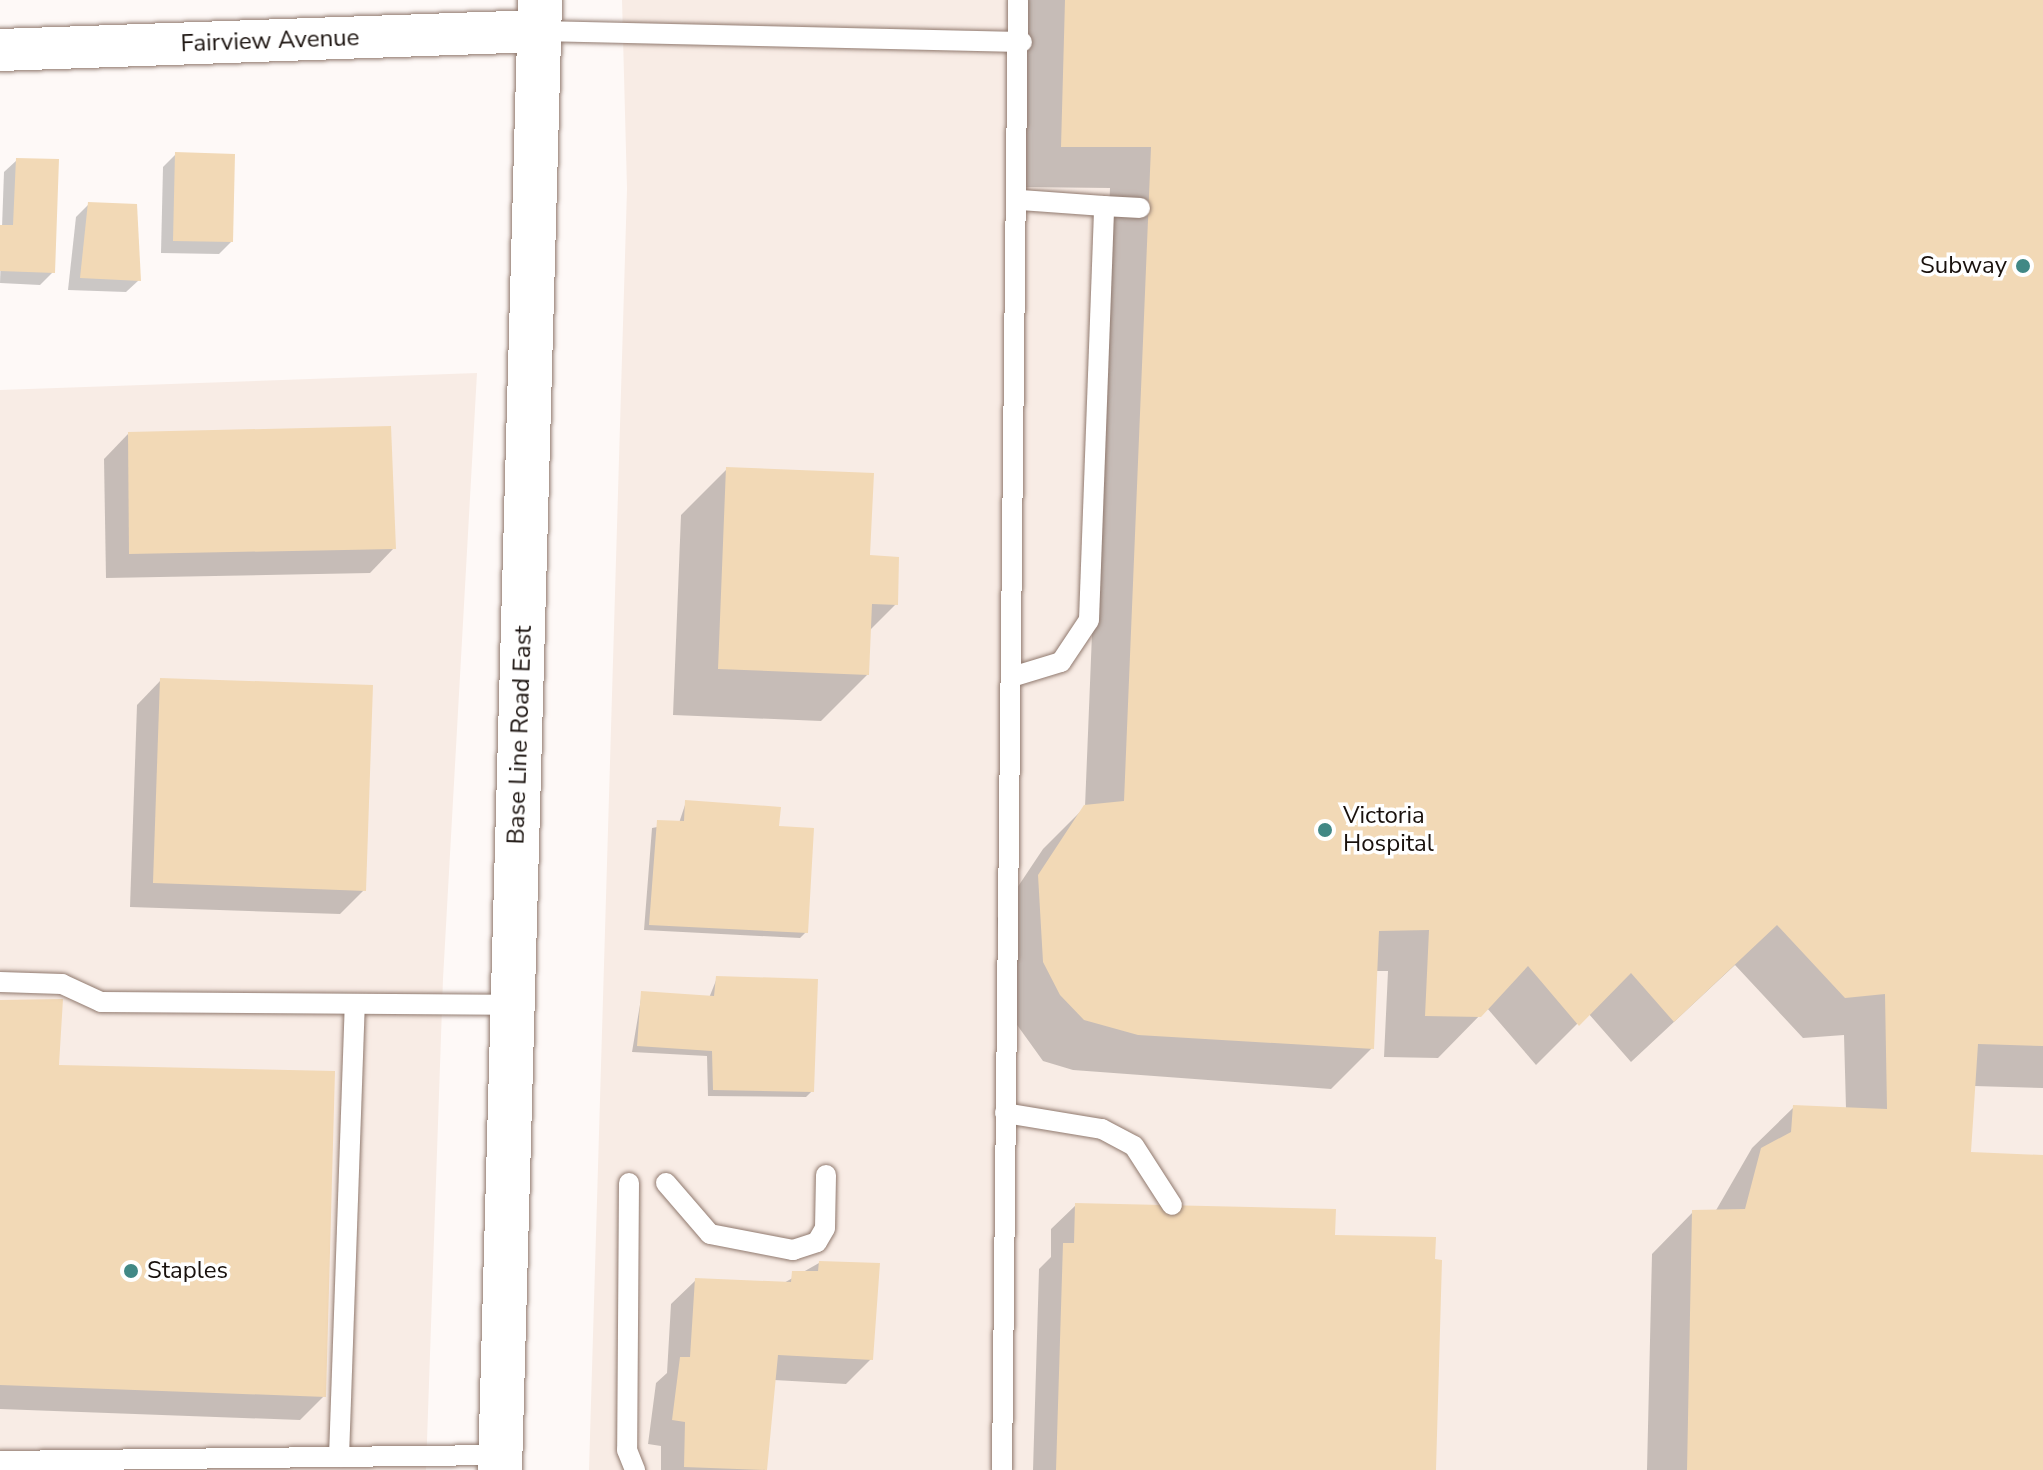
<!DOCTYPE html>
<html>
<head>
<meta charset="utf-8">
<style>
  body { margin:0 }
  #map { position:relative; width:2043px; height:1470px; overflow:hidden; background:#fef9f7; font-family:"Nunito Sans",sans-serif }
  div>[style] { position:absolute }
  .built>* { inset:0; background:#f8ece5 }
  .shadow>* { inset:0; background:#0003 }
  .building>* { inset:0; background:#f2d9b6 }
  .roads { filter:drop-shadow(0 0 2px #90796e) drop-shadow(0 0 2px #90796e) }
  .lane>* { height:20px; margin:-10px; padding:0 10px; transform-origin:10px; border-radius:10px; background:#fff }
  .street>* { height:42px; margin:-21px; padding:0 21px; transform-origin:21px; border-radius:21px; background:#fff }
  .secondary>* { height:44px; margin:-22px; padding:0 22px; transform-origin:22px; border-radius:22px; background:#fff }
  .dots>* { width:22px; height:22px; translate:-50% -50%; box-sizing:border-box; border:4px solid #fff; border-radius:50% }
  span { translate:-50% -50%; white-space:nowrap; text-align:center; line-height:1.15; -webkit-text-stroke:7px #fff; paint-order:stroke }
  .street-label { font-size:24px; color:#19110d }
  .poi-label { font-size:24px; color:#19110d }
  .right { translate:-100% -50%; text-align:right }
  .left { translate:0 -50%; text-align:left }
</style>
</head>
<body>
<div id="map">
  <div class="built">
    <div style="clip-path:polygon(622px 0,2043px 0,2043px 1470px,589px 1470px,627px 189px)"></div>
    <div style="clip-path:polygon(477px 373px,443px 979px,426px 1470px,0 1470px,0 390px)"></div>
  </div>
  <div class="shadow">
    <div style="clip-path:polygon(1025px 0,2043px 0,2043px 1088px,1974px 1086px,1969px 1154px,2043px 1157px,2043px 1470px,1647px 1470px,1652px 1254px,1693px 1212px,1715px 1212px,1752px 1148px,1794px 1107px,1846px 1109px,1844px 1035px,1803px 1038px,1735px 965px,1631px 1062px,1588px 1013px,1536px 1065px,1487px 1008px,1438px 1058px,1384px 1057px,1388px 971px,1376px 971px,1372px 1048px,1331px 1089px,1073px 1070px,1043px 1061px,1002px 1004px,997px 918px,1043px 849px,1085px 807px,1110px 188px,1020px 187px)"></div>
    <div style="clip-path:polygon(176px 154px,231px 242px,219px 254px,161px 253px,163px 167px)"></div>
    <div style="clip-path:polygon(17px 160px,53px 272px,40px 285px,0 283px,4px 172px)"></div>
    <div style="clip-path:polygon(89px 204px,139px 280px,126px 292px,68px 290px,76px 217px)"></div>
    <div style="clip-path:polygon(128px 434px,394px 548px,370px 573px,106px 578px,104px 459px)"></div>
    <div style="clip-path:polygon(727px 469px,896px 604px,869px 631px,868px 674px,821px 721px,673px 715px,681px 515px)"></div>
    <div style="clip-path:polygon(161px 680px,364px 890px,340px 914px,130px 907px,137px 705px)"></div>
    <div style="clip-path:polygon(686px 802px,777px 828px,806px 932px,800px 938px,644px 930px,652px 828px,679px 823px)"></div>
    <div style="clip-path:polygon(717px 978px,812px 1091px,806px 1097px,708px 1096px,707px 1056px,632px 1052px,642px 993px,709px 998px)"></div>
    <div style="clip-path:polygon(0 1002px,324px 1396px,300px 1420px,0 1409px)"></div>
    <div style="clip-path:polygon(1076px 1205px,1333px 1237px,1434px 1470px,1033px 1470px,1039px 1269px,1051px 1257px,1051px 1229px)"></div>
    <div style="clip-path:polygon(819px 1263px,871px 1359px,846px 1384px,774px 1380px,765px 1470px,661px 1470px,661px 1446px,648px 1444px,656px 1383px,667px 1373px,671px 1304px,696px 1280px,782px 1284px)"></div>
  </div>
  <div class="building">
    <div style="clip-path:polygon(1065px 0,2043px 0,2043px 1046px,1978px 1044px,1971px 1152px,2043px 1155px,2043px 1470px,1687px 1470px,1692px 1210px,1745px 1209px,1761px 1148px,1791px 1132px,1793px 1105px,1887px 1109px,1885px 994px,1845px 998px,1777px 925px,1674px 1022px,1631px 973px,1579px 1026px,1528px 966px,1481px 1017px,1425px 1016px,1429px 930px,1379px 931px,1374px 1049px,1138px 1035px,1084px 1020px,1060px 995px,1043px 962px,1038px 875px,1084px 805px,1124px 801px,1151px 147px,1061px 147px)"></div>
    <div style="clip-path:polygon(175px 152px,235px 154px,233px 242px,173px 241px)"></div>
    <div style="clip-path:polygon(16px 158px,59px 159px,55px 273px,0 271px,0 225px,13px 225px)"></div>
    <div style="clip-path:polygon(88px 202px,137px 204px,141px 281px,80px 278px)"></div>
    <div style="clip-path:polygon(391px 426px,396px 549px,129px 554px,128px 432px)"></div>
    <div style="clip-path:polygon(726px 467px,874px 473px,870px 555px,899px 557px,898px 605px,872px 604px,869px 675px,718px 669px)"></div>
    <div style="clip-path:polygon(160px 678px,373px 685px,366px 891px,153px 883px)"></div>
    <div style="clip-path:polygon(685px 800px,781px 807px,779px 826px,814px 828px,808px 933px,649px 925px,657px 820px,684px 821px)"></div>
    <div style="clip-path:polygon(716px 976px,818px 979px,814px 1092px,713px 1090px,712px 1051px,637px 1046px,641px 991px,714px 996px)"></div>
    <div style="clip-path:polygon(63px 999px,59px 1065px,335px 1071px,326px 1397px,0 1385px,0 1000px)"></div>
    <div style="clip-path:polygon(1075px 1203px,1336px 1209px,1335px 1235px,1436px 1237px,1435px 1259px,1442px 1260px,1436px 1470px,1056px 1470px,1063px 1243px,1074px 1243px)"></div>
    <div style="clip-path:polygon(819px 1261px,880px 1263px,873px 1360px,778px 1355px,767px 1470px,684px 1467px,685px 1422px,672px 1420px,680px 1357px,690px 1357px,695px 1278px,791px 1282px,792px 1271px,818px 1271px)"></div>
  </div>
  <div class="roads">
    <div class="lane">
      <div style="left:539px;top:31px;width:483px;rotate:1.3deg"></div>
      <div style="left:1104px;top:206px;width:36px;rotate:3deg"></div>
      <div style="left:1015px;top:676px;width:48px;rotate:-16.9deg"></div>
      <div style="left:1061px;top:662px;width:50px;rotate:-56.3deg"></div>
      <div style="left:1089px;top:620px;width:414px;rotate:-87.9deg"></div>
      <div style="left:1104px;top:206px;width:84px;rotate:-175.9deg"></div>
      <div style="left:0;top:982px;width:62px;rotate:1.8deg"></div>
      <div style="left:62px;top:984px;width:43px;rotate:24.8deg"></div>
      <div style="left:101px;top:1002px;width:411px;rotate:0.4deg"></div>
      <div style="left:1005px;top:1113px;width:98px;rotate:9.4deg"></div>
      <div style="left:1102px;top:1129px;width:36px;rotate:28deg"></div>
      <div style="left:1134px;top:1146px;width:70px;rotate:57.2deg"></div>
      <div style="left:629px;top:1183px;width:267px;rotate:90.4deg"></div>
      <div style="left:627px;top:1450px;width:22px;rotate:68deg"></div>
      <div style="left:666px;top:1183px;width:67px;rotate:49.2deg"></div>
      <div style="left:710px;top:1234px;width:85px;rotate:10.9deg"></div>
      <div style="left:793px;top:1250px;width:25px;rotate:-18deg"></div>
      <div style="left:817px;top:1242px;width:16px;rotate:-60deg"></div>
      <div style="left:825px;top:1228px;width:53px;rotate:-88.9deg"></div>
      <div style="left:339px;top:1457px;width:453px;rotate:-88deg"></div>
      <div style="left:0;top:1461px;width:500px;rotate:-0.69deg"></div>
      <div style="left:1002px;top:1470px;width:1470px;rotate:-89.38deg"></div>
    </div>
    <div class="street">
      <div style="left:0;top:50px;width:539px;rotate:-2.02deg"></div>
    </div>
    <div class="secondary">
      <div style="left:500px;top:1470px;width:1471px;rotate:-88.44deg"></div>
    </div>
  </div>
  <div class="dots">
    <div style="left:2023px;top:266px;background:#418885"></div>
    <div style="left:1325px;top:830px;background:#418885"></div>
    <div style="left:131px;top:1271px;background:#418885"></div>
  </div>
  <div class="street-label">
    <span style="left:270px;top:41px;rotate:-2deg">Fairview Avenue</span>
    <span style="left:520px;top:735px;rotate:-88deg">Base Line Road East</span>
  </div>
  <div class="poi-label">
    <span class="right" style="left:2007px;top:266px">Subway</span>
    <span class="left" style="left:1343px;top:830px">Victoria<br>Hospital</span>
    <span class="left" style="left:147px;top:1271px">Staples</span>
  </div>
</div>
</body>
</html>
